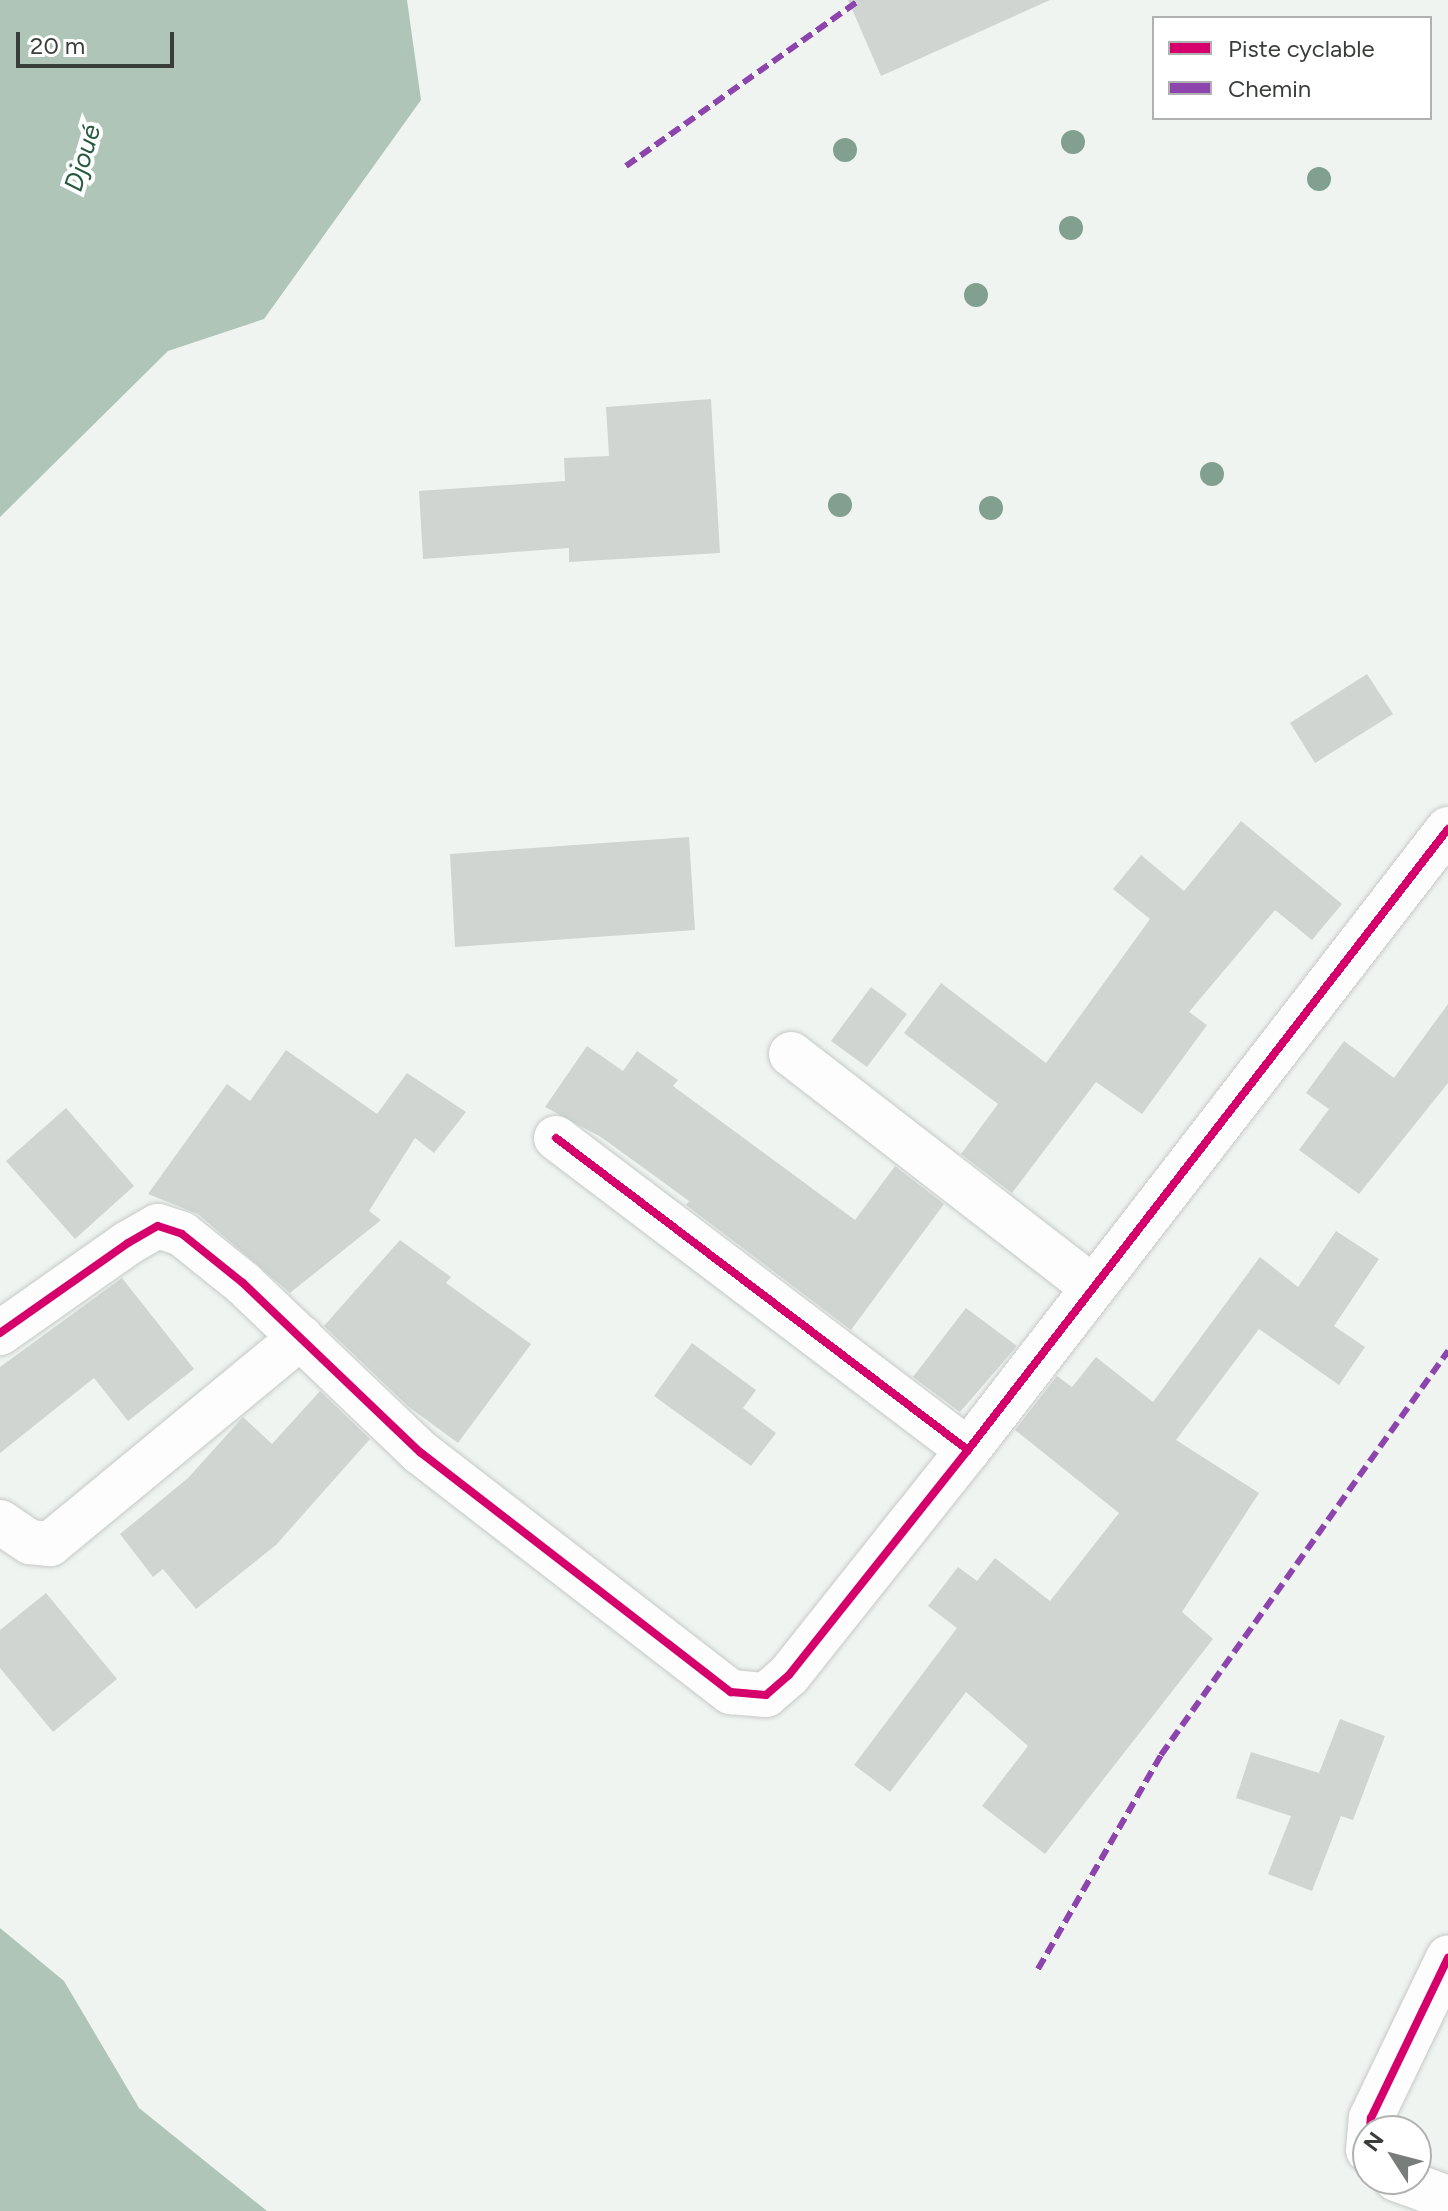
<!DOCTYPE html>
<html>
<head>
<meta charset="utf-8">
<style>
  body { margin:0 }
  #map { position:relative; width:1448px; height:2211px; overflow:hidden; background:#eff4f1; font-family:Figtree,sans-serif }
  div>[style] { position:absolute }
  .water>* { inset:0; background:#afc5b8 }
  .building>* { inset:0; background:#d0d5d2 }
  .roads { filter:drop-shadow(0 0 2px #c6cac7) drop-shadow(0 0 2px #c6cac7) }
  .minor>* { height:44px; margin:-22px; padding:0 22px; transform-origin:22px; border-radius:22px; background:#fdfdfd }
  .quiet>* { height:6px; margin-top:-3px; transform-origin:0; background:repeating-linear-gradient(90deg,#8e44ad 0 12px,transparent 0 18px) }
  .cycleway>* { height:8px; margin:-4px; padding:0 4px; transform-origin:4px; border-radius:4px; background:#d6006c }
  .trees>* { width:24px; height:24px; margin:-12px; border-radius:50%; background:#82a090 }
  span { translate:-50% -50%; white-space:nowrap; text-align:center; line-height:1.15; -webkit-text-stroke:8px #fff; paint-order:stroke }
  .water-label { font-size:26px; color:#26593f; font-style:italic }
  .legend { position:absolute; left:1152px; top:16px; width:280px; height:104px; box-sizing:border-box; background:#fff; border:2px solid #b0b2b1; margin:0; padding:10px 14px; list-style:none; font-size:24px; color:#3a3e3b }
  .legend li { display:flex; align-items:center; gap:16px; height:40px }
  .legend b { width:40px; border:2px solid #b0b2b1 }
  .north { position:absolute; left:1352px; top:2115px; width:80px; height:80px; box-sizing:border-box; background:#fff; border:2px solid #b0b2b1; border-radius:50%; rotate:306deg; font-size:22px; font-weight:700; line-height:32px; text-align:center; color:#3a3e3b }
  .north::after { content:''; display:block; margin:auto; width:28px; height:36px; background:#797e7b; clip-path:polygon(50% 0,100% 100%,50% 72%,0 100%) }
  .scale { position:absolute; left:16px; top:32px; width:158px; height:36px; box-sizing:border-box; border:4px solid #3a3e3b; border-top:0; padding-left:10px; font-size:24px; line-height:28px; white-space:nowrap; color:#3a3e3b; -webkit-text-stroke:6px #fff; paint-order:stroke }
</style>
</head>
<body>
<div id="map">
  <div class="water">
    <div style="clip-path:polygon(0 0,407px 0,421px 100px,264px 319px,168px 351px,0 517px)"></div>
    <div style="clip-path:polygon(0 1928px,64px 1981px,139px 2108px,267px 2211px,0 2211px)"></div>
  </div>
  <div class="building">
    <div style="clip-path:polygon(848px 0,1050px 0,881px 76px)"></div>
    <div style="clip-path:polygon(711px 399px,720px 553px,569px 562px,569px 548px,423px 559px,419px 491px,565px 481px,564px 458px,609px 456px,606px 407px)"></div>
    <div style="clip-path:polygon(1367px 674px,1393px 714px,1315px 763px,1290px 723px)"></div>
    <div style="clip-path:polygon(1241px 821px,1342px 904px,1312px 940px,1275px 910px,1189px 1012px,1207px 1025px,1142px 1114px,1096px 1082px,1012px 1193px,961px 1154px,998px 1104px,904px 1033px,941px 983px,1046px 1063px,1150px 919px,1113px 889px,1141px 855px,1184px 891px)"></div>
    <div style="clip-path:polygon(689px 837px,695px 930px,455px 947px,450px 854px)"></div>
    <div style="clip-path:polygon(871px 987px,907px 1014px,867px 1067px,831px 1041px)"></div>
    <div style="clip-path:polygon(1448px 1004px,1448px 1083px,1359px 1194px,1299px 1150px,1329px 1109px,1306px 1093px,1344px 1041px,1394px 1078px)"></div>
    <div style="clip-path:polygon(587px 1046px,623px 1071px,637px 1051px,678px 1080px,673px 1086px,855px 1220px,895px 1166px,944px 1204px,851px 1330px,686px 1205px,689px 1201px,601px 1137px,545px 1107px)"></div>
    <div style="clip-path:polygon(286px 1050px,377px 1114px,407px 1073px,466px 1112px,434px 1153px,415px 1138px,369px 1211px,381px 1220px,290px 1293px,198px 1214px,148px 1194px,227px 1084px,250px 1101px)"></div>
    <div style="clip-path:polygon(66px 1108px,134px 1186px,75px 1239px,6px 1161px)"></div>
    <div style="clip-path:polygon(1336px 1231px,1379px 1259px,1334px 1326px,1365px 1347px,1339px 1385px,1259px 1329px,1176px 1440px,1259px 1493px,1182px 1612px,1213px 1639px,1045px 1854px,982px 1806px,1028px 1746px,966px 1692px,890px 1792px,854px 1765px,957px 1628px,928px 1606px,958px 1567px,977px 1581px,995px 1558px,1050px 1601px,1119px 1513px,1015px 1430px,1057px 1376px,1072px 1387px,1096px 1357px,1153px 1402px,1260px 1257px,1298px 1287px)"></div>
    <div style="clip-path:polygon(400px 1240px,451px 1277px,446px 1283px,531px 1344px,458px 1443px,409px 1407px,324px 1326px)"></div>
    <div style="clip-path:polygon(122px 1278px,194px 1369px,128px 1421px,94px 1378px,0 1453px,0 1367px)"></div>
    <div style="clip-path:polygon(966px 1308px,1017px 1346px,960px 1412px,913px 1377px)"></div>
    <div style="clip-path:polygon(692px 1343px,756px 1390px,743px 1408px,776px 1433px,751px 1466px,654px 1396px)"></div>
    <div style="clip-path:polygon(320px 1391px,370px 1439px,276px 1545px,196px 1609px,163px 1569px,153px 1577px,120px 1534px,188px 1478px,243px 1417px,272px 1444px)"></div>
    <div style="clip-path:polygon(46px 1593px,117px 1679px,53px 1732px,0 1668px,0 1630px)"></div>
    <div style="clip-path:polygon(1340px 1719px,1385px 1736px,1353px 1820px,1341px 1816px,1312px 1891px,1268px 1874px,1291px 1816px,1236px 1798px,1251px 1752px,1319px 1773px)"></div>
  </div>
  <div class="roads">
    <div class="minor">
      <div style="left:791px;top:1054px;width:381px;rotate:37.7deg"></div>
      <div style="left:556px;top:1138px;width:517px;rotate:37.14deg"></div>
      <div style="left:0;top:1333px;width:156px;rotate:-35.1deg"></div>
      <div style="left:128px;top:1243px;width:34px;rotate:-30deg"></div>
      <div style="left:158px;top:1226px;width:25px;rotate:18deg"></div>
      <div style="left:182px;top:1234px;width:78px;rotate:38.8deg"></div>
      <div style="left:243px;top:1283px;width:245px;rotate:43.7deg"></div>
      <div style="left:420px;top:1452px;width:393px;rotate:37.7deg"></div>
      <div style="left:731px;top:1692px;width:35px;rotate:5deg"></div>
      <div style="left:766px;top:1695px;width:30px;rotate:-41deg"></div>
      <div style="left:789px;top:1675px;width:288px;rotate:-51.5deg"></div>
      <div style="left:968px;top:1450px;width:785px;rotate:-52.3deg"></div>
      <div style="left:0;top:1522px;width:36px;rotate:34deg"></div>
      <div style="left:30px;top:1542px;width:20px;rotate:6deg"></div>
      <div style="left:50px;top:1544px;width:325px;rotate:-39.5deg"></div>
      <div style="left:1368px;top:2150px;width:32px;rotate:-85deg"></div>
      <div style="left:1371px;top:2118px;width:178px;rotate:-64.3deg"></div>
      <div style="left:1396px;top:2179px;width:55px;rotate:20.1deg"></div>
    </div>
  </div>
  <div class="quiet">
    <div style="left:626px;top:166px;width:287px;rotate:-35.4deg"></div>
    <div style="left:1038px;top:1969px;width:247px;rotate:-60.1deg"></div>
    <div style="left:1161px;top:1755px;width:496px;rotate:-54.6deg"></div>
  </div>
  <div class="cycleway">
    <div style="left:556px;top:1138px;width:517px;rotate:37.14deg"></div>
    <div style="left:0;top:1333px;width:156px;rotate:-35.1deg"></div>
    <div style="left:128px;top:1243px;width:34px;rotate:-30deg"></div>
    <div style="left:158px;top:1226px;width:25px;rotate:18deg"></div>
    <div style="left:182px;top:1234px;width:78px;rotate:38.8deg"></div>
    <div style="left:243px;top:1283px;width:245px;rotate:43.7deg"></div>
    <div style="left:420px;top:1452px;width:393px;rotate:37.7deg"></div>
    <div style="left:731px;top:1692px;width:35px;rotate:5deg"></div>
    <div style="left:766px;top:1695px;width:30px;rotate:-41deg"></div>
    <div style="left:789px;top:1675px;width:288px;rotate:-51.5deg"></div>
    <div style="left:968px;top:1450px;width:785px;rotate:-52.3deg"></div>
    <div style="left:1368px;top:2150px;width:32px;rotate:-85deg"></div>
    <div style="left:1371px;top:2118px;width:178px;rotate:-64.3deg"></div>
  </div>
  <div class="trees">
    <div style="left:1073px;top:142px"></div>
    <div style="left:845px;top:150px"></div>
    <div style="left:1319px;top:179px"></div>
    <div style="left:1071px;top:228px"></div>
    <div style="left:976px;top:295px"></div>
    <div style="left:1212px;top:474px"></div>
    <div style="left:840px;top:505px"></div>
    <div style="left:991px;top:508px"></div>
  </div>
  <div class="water-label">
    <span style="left:83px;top:158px;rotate:-73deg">Djoué</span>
  </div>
  <ul class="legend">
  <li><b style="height:10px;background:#d6006c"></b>Piste cyclable</li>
  <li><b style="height:10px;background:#8e44ad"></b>Chemin</li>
  </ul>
  <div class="north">N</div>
  <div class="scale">20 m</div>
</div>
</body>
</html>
